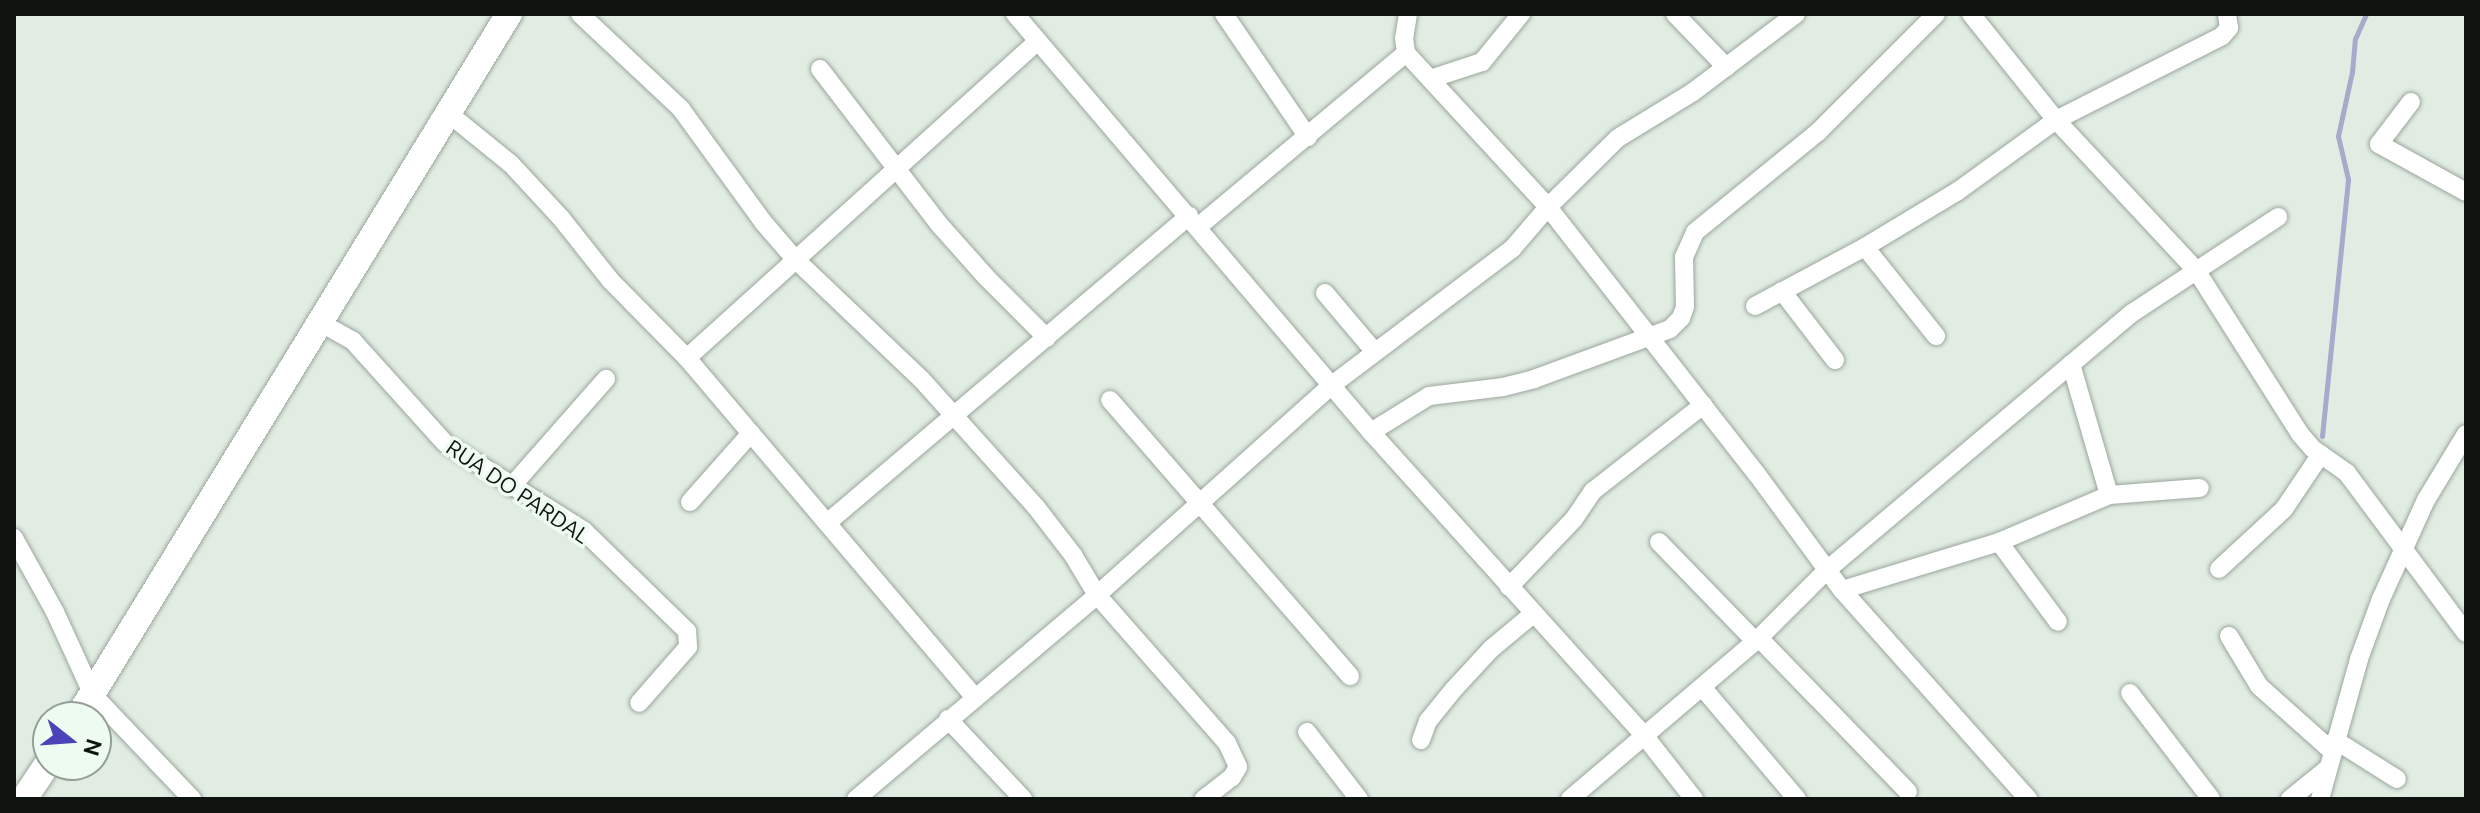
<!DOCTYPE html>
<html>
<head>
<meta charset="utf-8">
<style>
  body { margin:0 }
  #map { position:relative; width:2480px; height:813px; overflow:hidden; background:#e1ede3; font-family:Ubuntu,sans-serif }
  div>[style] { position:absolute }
  .stream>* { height:5px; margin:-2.5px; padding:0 2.5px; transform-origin:2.5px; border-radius:2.5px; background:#a7aaca }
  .roads { filter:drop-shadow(0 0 2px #9ba69c) drop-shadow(0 0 2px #9ba69c) }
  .minor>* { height:18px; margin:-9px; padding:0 9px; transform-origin:9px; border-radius:9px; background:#fff }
  .secondary>* { height:26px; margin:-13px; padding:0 13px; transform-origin:13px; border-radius:13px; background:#fff }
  span { translate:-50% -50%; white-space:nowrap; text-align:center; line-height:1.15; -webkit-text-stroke:7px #eefbf0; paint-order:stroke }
  .street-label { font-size:22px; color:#101411 }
  .frame { position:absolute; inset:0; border:16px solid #101411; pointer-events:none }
  .north { position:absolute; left:32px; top:701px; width:80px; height:80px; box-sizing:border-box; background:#eefbf0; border:2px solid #959f97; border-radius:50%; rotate:107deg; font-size:22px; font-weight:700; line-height:32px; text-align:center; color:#101411 }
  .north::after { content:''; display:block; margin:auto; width:28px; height:36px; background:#4d43b9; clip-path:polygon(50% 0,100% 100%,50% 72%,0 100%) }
</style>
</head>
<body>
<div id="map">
  <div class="stream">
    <div style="left:2322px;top:436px;width:258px;rotate:-84.2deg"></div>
    <div style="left:2348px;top:179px;width:44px;rotate:-103.1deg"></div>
    <div style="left:2338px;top:136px;width:66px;rotate:-77.7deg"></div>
    <div style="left:2352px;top:72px;width:33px;rotate:-85deg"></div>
    <div style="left:2355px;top:39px;width:27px;rotate:-66deg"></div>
  </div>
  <div class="roads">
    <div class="minor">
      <div style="left:580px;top:14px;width:139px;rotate:43.2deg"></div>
      <div style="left:681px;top:109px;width:140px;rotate:54deg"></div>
      <div style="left:763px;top:222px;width:49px;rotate:49.1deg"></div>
      <div style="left:795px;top:259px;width:175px;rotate:43.6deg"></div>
      <div style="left:922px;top:380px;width:171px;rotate:48.1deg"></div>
      <div style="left:1036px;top:507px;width:61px;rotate:52.4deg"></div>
      <div style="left:1073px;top:555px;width:47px;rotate:59deg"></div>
      <div style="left:1097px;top:595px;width:197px;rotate:48.7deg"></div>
      <div style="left:1227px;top:743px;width:26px;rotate:65deg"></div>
      <div style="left:1238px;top:767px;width:12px;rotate:121deg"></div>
      <div style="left:1232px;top:777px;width:36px;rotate:142deg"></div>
      <div style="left:1015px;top:14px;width:549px;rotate:49.58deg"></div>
      <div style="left:1371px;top:432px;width:406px;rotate:48deg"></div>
      <div style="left:1643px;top:734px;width:83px;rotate:51.9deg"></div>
      <div style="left:1224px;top:14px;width:149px;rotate:55.7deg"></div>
      <div style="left:1408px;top:14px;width:24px;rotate:99deg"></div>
      <div style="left:1404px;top:38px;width:15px;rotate:82deg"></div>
      <div style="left:1406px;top:53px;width:209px;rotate:47.3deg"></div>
      <div style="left:1548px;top:207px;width:338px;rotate:52deg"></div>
      <div style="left:1756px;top:473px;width:145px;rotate:53.7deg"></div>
      <div style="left:1842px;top:590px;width:280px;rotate:48.3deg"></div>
      <div style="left:1675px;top:14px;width:74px;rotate:46.1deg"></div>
      <div style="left:1971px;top:14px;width:136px;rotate:51.3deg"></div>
      <div style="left:2056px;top:120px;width:205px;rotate:47deg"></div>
      <div style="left:2196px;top:270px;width:194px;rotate:57.6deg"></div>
      <div style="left:2300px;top:434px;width:20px;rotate:49deg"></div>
      <div style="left:2313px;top:449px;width:42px;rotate:35.2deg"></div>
      <div style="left:2347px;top:473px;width:199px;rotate:53.4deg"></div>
      <div style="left:820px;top:69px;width:194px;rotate:52.5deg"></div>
      <div style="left:938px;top:223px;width:72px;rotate:48.4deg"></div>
      <div style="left:986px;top:277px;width:86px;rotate:45deg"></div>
      <div style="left:1430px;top:79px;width:55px;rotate:-18.1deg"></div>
      <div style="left:1482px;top:62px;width:62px;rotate:-50.9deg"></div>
      <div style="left:2411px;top:102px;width:53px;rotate:127.3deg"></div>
      <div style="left:2379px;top:144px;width:99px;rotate:28.9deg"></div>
      <div style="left:448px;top:113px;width:81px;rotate:39deg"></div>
      <div style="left:511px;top:164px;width:74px;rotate:47.2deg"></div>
      <div style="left:561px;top:218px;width:80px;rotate:51.6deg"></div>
      <div style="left:611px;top:281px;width:108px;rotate:45.4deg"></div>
      <div style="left:687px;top:358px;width:445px;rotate:49.7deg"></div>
      <div style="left:1199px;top:226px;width:270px;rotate:-39.9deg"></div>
      <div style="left:1865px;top:247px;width:114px;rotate:51.4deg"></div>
      <div style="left:1782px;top:291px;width:87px;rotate:52.5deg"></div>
      <div style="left:1325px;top:293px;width:76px;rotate:49.8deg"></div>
      <div style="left:1755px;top:306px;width:125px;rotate:-28.2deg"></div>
      <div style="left:1865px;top:247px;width:109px;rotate:-31.1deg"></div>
      <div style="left:1958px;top:191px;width:121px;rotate:-35.9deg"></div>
      <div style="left:2056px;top:120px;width:186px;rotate:-26.8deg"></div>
      <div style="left:2222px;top:36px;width:11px;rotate:-49deg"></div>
      <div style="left:2229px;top:28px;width:14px;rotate:-98deg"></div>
      <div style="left:319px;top:322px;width:39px;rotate:29deg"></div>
      <div style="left:353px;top:341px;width:137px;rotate:48deg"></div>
      <div style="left:445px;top:443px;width:165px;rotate:32.3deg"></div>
      <div style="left:584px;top:531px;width:144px;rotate:44.2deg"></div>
      <div style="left:687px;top:631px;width:16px;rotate:86deg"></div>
      <div style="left:688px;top:647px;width:74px;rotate:131.2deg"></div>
      <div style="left:687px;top:358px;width:470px;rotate:-42.1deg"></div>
      <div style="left:2071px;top:364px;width:136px;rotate:73.8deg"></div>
      <div style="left:1110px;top:400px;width:366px;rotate:49deg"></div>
      <div style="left:1371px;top:432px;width:68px;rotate:-31.8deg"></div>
      <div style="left:1429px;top:396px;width:75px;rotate:-6.9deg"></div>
      <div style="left:1503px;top:387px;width:32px;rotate:-14deg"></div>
      <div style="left:1534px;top:379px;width:145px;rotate:-20.2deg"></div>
      <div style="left:1670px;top:329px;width:16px;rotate:-45deg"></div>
      <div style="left:1681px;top:318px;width:12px;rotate:-70deg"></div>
      <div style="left:1685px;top:307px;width:50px;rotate:-91.1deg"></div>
      <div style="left:1684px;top:257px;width:27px;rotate:-66deg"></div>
      <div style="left:1695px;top:232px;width:159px;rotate:-39.1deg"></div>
      <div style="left:1818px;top:132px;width:167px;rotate:-45deg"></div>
      <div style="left:511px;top:487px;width:144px;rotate:-48.7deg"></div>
      <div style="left:690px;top:502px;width:92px;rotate:-48.5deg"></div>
      <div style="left:827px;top:523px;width:475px;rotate:-40.3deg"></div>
      <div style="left:14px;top:538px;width:85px;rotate:61deg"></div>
      <div style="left:55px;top:612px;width:91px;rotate:65.4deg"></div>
      <div style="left:93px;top:695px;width:144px;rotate:46.4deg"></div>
      <div style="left:1659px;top:542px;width:138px;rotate:45.9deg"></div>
      <div style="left:1999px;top:542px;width:99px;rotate:53.6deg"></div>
      <div style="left:2219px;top:569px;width:88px;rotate:-42.7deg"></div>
      <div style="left:2284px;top:509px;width:66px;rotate:-56.1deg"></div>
      <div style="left:1509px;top:587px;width:94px;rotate:-46.3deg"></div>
      <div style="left:1574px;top:519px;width:34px;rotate:-56deg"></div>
      <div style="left:1593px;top:491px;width:140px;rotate:-38deg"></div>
      <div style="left:1842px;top:590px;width:164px;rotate:-17deg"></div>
      <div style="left:1999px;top:542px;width:120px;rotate:-23.1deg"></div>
      <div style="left:2109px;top:495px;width:91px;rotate:-4.4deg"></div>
      <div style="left:2229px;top:636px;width:58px;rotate:59deg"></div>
      <div style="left:2259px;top:686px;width:98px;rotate:41.7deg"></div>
      <div style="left:1759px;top:638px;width:214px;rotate:45.9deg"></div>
      <div style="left:1702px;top:687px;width:147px;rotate:49.7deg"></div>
      <div style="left:2130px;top:693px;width:133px;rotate:52.6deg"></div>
      <div style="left:948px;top:719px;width:110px;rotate:46.8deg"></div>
      <div style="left:1307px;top:732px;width:85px;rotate:52.2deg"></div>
      <div style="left:1421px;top:740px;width:20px;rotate:-70deg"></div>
      <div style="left:1428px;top:721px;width:41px;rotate:-50.9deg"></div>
      <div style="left:1454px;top:689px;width:54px;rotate:-47.2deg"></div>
      <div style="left:1491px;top:649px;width:55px;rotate:-39.8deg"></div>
      <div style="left:2335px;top:740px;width:73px;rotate:32.2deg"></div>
      <div style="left:856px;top:799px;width:316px;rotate:-40.2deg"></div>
      <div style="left:1097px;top:595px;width:315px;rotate:-41.8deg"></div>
      <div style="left:1332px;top:385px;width:226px;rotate:-37.1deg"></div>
      <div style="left:1512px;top:249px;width:55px;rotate:-49.4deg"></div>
      <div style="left:1548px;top:207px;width:98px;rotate:-44.6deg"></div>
      <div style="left:1618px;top:138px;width:88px;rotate:-31.5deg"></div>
      <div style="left:1693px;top:92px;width:129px;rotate:-37.1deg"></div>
      <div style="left:1570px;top:799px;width:248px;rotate:-40.4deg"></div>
      <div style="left:1759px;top:638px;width:98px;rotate:-45deg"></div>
      <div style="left:1828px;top:569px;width:397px;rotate:-40.1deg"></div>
      <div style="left:2132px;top:313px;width:175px;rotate:-33.3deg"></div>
      <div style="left:2290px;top:799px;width:48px;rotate:-39deg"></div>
      <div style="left:2320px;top:799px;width:145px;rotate:-74.4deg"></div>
      <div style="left:2359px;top:659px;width:64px;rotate:-69.9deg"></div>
      <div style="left:2381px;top:599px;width:109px;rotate:-65.6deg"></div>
      <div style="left:2426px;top:500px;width:77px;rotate:-58.8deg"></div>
    </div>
    <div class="secondary">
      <div style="left:78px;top:717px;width:825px;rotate:-58.49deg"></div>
      <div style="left:24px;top:799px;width:43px;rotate:-56.3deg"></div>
    </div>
  </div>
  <div class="street-label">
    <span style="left:518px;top:491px;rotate:34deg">RUA DO PARDAL</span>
  </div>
  <div class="frame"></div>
  <div class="north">N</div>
</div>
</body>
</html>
